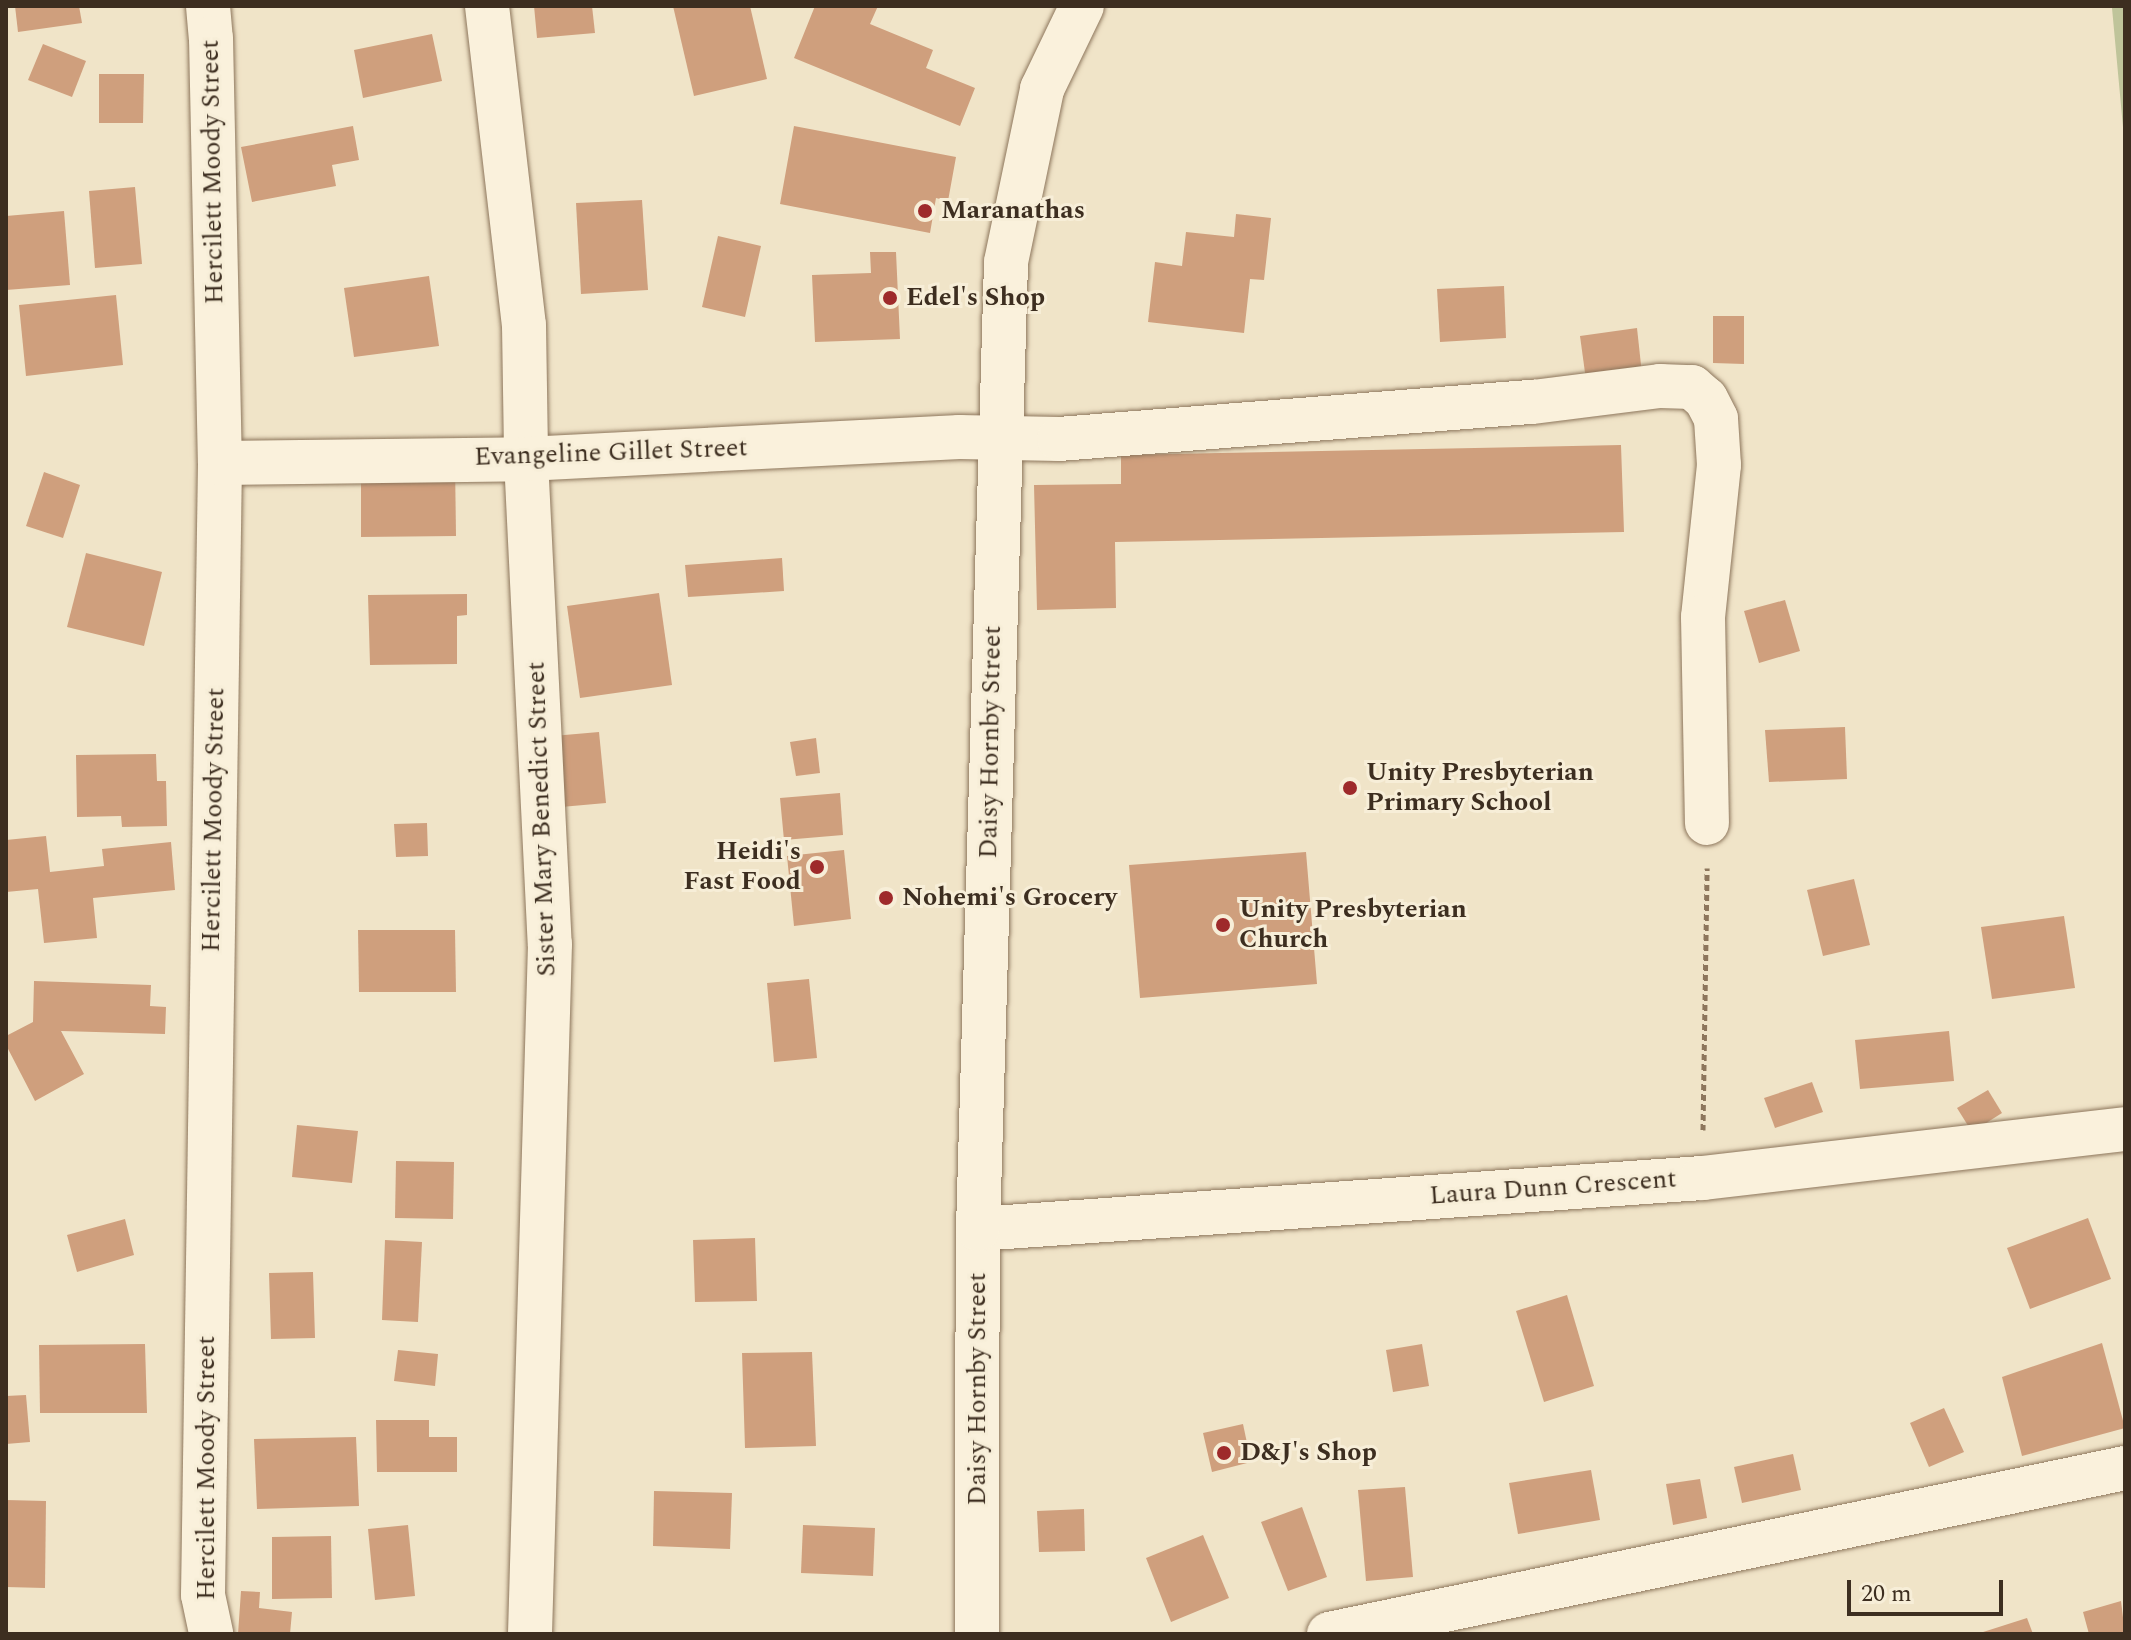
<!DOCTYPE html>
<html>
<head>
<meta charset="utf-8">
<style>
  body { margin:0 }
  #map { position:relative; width:2131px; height:1640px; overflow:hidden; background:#f0e4c8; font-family:Spectral,serif }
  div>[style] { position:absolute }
  .cemetery>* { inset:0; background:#bfc49a }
  .building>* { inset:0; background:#cf9f7d }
  .path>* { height:5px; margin-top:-2.5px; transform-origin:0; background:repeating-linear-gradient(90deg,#8d765c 0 6px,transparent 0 10px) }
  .roads { filter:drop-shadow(0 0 2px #8d765c) drop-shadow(0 0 2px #8d765c) }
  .street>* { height:44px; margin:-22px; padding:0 22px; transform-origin:22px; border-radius:22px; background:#faf1dc }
  .secondary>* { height:44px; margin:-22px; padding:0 22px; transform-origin:22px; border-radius:22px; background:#faf1dc }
  .dots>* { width:22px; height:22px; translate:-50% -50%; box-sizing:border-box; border:4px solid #f7eed8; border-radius:50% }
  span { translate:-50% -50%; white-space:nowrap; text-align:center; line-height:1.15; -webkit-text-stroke:6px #f7eed8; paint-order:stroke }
  .street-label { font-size:26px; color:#3d2e20 }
  .poi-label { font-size:26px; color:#3d2e20; font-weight:700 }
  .left { translate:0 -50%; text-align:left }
  .right { translate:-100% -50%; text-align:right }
  .frame { position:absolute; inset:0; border:8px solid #3d2e20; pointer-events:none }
  .scale { position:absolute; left:1847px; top:1580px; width:156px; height:36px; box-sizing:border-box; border:4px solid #3d2e20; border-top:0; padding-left:10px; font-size:24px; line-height:28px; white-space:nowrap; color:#3d2e20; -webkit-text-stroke:6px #f7eed8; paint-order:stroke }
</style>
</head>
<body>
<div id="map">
  <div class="cemetery">
    <div style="clip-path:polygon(2111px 6px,2125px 6px,2125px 149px,2112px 8px)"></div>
  </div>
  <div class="building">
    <div style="clip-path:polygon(15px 6px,79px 6px,82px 23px,18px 32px)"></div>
    <div style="clip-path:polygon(534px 6px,592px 6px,595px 33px,537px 38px)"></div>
    <div style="clip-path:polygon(673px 6px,750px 6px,767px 79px,694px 96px)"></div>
    <div style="clip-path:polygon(815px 6px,878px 6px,870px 24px,933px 50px,926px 68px,975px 88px,960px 126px,794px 58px)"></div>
    <div style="clip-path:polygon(432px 34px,442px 81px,363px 98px,354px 50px)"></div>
    <div style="clip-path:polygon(43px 44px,86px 61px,72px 97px,28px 80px)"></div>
    <div style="clip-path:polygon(99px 74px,144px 74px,143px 123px,99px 123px)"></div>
    <div style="clip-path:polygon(353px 126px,359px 160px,332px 165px,336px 186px,252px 202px,241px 147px)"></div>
    <div style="clip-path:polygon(794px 126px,956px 157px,948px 201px,936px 198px,930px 233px,780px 204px)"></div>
    <div style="clip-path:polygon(135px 187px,142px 264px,95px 268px,89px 191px)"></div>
    <div style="clip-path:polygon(642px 200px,648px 290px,581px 294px,576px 203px)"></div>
    <div style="clip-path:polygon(64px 211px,70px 285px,6px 290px,6px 216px)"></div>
    <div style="clip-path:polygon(1236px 214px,1271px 218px,1264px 280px,1250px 279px,1244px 333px,1148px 322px,1155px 262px,1182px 266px,1186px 232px,1234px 237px)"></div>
    <div style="clip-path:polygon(718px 236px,761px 246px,745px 317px,702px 307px)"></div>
    <div style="clip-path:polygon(870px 252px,896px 252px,900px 339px,815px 342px,812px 275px,871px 273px)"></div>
    <div style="clip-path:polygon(429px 276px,439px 346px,354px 357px,344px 288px)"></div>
    <div style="clip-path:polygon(1504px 286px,1506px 338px,1440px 342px,1437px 289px)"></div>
    <div style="clip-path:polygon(116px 295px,123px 365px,26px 376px,19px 305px)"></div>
    <div style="clip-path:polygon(1713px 316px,1744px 316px,1744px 364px,1713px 363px)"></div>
    <div style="clip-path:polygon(1637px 328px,1642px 374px,1586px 380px,1580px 336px)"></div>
    <div style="clip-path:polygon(1621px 445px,1624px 532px,1115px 542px,1116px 608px,1037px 610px,1034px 485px,1121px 484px,1121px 455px)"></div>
    <div style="clip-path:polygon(361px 462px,455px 462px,456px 536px,361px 537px)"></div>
    <div style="clip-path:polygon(44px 472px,80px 485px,63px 538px,26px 526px)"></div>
    <div style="clip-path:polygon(86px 553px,162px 572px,144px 646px,67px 627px)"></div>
    <div style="clip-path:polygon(782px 558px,784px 591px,688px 597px,685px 565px)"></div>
    <div style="clip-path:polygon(659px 593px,672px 685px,580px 698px,567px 606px)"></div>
    <div style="clip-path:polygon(467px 594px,467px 615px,457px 616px,457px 664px,370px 665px,368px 595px)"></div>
    <div style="clip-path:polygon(1785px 600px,1800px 651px,1759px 663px,1744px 611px)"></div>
    <div style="clip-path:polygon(1845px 727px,1847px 779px,1769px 782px,1765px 730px)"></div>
    <div style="clip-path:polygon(599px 732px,606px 803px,561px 807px,553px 736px)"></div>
    <div style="clip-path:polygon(816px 738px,820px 773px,796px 776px,790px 742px)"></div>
    <div style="clip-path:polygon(156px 754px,157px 781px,166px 781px,167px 826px,122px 827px,121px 816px,77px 817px,76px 755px)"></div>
    <div style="clip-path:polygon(840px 793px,843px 835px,784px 840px,780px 798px)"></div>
    <div style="clip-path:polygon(427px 823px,428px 856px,396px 857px,394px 824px)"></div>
    <div style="clip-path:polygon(46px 836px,50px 872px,104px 866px,102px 849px,171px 842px,175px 890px,93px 898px,97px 938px,44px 943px,38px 889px,6px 892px,6px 840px)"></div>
    <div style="clip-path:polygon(844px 850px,851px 919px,794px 926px,787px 856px)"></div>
    <div style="clip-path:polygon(1306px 852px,1317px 984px,1140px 998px,1129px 865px)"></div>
    <div style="clip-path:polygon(1854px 879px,1870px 945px,1823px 956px,1807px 890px)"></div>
    <div style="clip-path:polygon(2064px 916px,2075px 988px,1992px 999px,1981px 927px)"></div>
    <div style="clip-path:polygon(358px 930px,455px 930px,456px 992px,359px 992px)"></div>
    <div style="clip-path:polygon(809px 979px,817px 1058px,774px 1062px,767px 983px)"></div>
    <div style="clip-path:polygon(34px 981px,151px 985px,150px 1006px,166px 1007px,165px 1034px,61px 1031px,84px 1074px,35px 1101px,6px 1045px,6px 1036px,33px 1022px)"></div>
    <div style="clip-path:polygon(1949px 1031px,1954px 1081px,1860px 1089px,1855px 1040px)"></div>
    <div style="clip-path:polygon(1812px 1082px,1823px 1112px,1775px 1128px,1764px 1098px)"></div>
    <div style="clip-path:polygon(1988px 1090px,2002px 1113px,1972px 1132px,1957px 1108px)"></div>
    <div style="clip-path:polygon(297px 1125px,358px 1131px,352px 1183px,292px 1177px)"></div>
    <div style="clip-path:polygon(396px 1161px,454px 1162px,453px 1219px,395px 1218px)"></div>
    <div style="clip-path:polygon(2088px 1218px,2111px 1279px,2030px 1309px,2007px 1248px)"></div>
    <div style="clip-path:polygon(125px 1219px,134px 1255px,77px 1272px,67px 1235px)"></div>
    <div style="clip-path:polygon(755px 1238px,757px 1301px,695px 1302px,693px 1240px)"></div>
    <div style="clip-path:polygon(385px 1240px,422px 1242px,418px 1322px,382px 1320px)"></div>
    <div style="clip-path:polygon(313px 1272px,315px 1338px,271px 1339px,269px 1273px)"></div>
    <div style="clip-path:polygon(1567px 1295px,1594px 1386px,1544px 1402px,1516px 1311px)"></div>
    <div style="clip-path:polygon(2102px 1343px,2125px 1428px,2022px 1456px,2002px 1377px)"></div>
    <div style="clip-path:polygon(145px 1344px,147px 1413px,40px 1413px,39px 1345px)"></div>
    <div style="clip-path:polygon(1422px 1344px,1429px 1386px,1393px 1392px,1386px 1350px)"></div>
    <div style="clip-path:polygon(398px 1350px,438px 1354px,435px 1386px,394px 1381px)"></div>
    <div style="clip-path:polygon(812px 1352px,816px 1446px,745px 1448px,742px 1353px)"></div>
    <div style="clip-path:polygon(26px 1395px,30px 1442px,6px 1444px,6px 1396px)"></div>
    <div style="clip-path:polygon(1944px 1408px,1964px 1452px,1929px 1467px,1910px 1423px)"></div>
    <div style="clip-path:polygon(376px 1420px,429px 1420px,429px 1437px,457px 1437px,457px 1472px,377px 1472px)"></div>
    <div style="clip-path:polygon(1243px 1424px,1251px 1462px,1212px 1472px,1203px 1433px)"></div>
    <div style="clip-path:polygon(356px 1437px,359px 1506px,257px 1509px,254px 1439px)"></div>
    <div style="clip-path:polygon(1793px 1454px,1801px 1490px,1742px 1503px,1734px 1467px)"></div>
    <div style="clip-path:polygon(1591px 1470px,1600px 1520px,1518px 1534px,1509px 1483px)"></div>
    <div style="clip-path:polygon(1700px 1479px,1707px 1518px,1673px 1525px,1666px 1484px)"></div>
    <div style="clip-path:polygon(1405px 1487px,1413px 1577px,1366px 1581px,1358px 1490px)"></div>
    <div style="clip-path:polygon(654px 1491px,732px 1493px,730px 1549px,653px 1546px)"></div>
    <div style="clip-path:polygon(6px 1500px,46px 1501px,45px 1588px,6px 1587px)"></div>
    <div style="clip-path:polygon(1302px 1507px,1327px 1577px,1288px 1591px,1261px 1522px)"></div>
    <div style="clip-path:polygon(1084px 1509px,1085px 1551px,1039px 1552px,1037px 1511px)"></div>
    <div style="clip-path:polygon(408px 1525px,415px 1596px,375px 1600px,368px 1529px)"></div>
    <div style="clip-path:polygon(803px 1525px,875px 1528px,873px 1576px,801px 1573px)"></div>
    <div style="clip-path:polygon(1203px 1535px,1229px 1598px,1171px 1622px,1146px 1558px)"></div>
    <div style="clip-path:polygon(331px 1536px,332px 1598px,272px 1599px,272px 1537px)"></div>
    <div style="clip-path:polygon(241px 1591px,260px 1592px,259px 1608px,292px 1612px,290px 1634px,238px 1634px)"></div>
    <div style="clip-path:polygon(2121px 1601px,2125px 1634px,2089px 1634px,2083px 1612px)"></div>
    <div style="clip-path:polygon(2027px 1618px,2033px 1634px,1980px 1634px,1980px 1633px)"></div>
  </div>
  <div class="path">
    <div style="left:1703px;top:1130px;width:262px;rotate:-89.1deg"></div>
  </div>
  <div class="roads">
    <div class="street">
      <div style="left:208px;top:6px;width:32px;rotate:85deg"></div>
      <div style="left:211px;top:38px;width:425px;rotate:88.8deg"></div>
      <div style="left:220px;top:463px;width:1132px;rotate:90.86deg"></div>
      <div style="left:203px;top:1595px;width:40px;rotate:78deg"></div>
      <div style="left:487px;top:6px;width:321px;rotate:83.4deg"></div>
      <div style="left:524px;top:325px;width:134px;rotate:89.1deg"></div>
      <div style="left:526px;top:459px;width:486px;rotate:87.2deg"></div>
      <div style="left:550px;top:944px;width:690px;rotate:91.66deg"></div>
      <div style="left:220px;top:463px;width:306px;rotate:-0.7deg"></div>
      <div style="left:526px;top:459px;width:434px;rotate:-2.9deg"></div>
      <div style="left:959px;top:437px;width:100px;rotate:1.1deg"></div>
      <div style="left:1059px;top:439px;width:475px;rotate:-4.5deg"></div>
      <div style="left:1533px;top:402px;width:128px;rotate:-7.2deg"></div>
      <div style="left:1660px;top:386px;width:32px;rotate:2deg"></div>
      <div style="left:1692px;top:387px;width:18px;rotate:41deg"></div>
      <div style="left:1706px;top:399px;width:22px;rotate:63deg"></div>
      <div style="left:1716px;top:419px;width:46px;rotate:86.3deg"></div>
      <div style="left:1719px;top:465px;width:153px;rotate:96deg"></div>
      <div style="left:1703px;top:617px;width:206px;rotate:88.9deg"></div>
      <div style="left:978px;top:1229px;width:726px;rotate:-4.03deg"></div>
      <div style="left:1702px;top:1178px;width:426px;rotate:-6.6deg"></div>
      <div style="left:1329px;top:1634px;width:813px;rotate:-11.78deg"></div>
    </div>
    <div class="secondary">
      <div style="left:977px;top:1634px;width:405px;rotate:-89.9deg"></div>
      <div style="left:978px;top:1229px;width:967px;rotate:-88.34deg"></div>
      <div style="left:1006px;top:262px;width:177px;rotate:-78.2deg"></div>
      <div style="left:1042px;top:89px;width:92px;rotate:-64.3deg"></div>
    </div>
  </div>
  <div class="dots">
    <div style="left:925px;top:211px;background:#9e2a2b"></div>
    <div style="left:890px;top:298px;background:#9e2a2b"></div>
    <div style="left:1350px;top:788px;background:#9e2a2b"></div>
    <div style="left:817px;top:867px;background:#9e2a2b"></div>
    <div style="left:886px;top:898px;background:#9e2a2b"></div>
    <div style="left:1223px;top:925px;background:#9e2a2b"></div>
    <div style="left:1224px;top:1453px;background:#9e2a2b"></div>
  </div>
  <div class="street-label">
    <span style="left:213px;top:172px;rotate:-91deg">Hercilett Moody Street</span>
    <span style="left:611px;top:453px;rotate:-2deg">Evangeline Gillet Street</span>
    <span style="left:991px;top:742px;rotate:-89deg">Daisy Hornby Street</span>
    <span style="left:542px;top:819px;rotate:-92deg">Sister Mary Benedict Street</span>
    <span style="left:214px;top:820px;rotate:-89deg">Hercilett Moody Street</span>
    <span style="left:1553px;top:1188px;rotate:-4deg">Laura Dunn Crescent</span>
    <span style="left:978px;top:1389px;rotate:-90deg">Daisy Hornby Street</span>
    <span style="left:207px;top:1468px;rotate:-90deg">Hercilett Moody Street</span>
  </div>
  <div class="poi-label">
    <span class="left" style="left:941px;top:211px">Maranathas</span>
    <span class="left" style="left:906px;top:298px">Edel's Shop</span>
    <span class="left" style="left:1366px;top:788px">Unity Presbyterian<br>Primary School</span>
    <span class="right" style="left:801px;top:867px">Heidi's<br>Fast Food</span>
    <span class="left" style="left:902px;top:898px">Nohemi's Grocery</span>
    <span class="left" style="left:1239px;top:925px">Unity Presbyterian<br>Church</span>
    <span class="left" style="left:1240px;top:1453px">D&amp;J's Shop</span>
  </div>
  <div class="frame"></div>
  <div class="scale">20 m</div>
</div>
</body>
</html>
